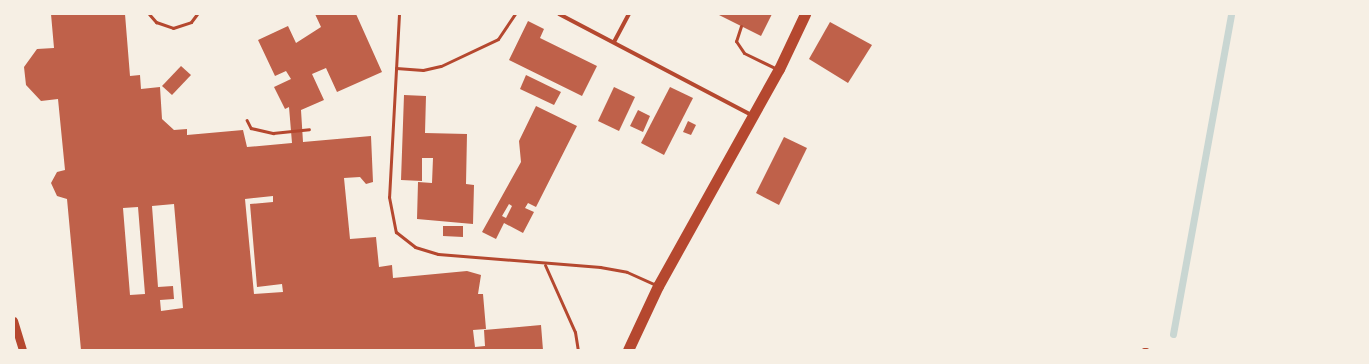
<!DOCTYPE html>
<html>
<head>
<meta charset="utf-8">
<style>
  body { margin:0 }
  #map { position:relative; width:1369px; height:364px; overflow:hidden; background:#f6efe4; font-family:"Roboto Serif",serif }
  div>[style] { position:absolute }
  .stream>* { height:7px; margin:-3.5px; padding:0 3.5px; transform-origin:3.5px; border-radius:3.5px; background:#c9d6d2 }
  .building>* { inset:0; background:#bf614a }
  .path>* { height:2.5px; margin:-1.25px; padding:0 1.25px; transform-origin:1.25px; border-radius:1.25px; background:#b5482f }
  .service>* { height:3px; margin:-1.5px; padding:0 1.5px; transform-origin:1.5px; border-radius:1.5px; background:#b5482f }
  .minor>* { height:4px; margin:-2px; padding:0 2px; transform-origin:2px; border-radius:2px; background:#b5482f }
  .secondary>* { height:8px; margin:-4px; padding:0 4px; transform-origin:4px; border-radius:4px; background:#b5482f }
  .trunk>* { height:11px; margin:-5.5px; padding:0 5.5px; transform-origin:5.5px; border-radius:5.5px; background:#b5482f }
  span { translate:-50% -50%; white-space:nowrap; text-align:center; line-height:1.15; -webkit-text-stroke:4px #f6efe4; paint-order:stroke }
  .frame { position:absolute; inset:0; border:15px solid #f6efe4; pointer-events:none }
</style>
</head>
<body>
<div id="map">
  <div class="stream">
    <div style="left:1173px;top:334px;width:325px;rotate:-79.7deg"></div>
  </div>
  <div class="building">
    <div style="clip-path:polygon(evenodd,51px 14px,125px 14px,130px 76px,140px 75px,141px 89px,160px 87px,162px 119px,174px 130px,187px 129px,187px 135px,243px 130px,247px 147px,292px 143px,289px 107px,285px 109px,274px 87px,291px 79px,286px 71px,275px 76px,258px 40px,288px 26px,296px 43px,321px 27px,315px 14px,356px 14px,382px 72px,337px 92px,326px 68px,312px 74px,324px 100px,301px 110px,303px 142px,371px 136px,373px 182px,366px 184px,360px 177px,344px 178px,350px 239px,376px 237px,379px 267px,392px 265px,393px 278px,467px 271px,481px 275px,478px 294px,483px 294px,486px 329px,473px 330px,475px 347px,485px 346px,484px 330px,541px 325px,543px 350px,81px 350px,67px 199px,57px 196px,51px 183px,57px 172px,65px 170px,58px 99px,41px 101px,26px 85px,24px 67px,37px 49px,54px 48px,51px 14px,273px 196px,273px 202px,250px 204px,257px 287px,282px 284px,283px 292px,254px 294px,245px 199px,273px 196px,51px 14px,174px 204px,183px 308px,161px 311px,160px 300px,174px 299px,173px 286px,158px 287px,152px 206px,174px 204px,51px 14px,138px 207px,145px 294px,130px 295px,123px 208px,138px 207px)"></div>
    <div style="clip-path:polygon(717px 14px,772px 14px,761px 36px)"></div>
    <div style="clip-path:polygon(528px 21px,544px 29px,540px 38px,597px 66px,582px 96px,509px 60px)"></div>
    <div style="clip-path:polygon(830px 22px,872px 45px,848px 83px,809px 59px)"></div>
    <div style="clip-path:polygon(181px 66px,191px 75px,172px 95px,162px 86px)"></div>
    <div style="clip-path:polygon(526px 75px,561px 92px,554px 105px,520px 89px)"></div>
    <div style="clip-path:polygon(614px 87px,635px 97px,619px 131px,598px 121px)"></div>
    <div style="clip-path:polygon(670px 87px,693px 98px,664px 155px,641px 143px)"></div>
    <div style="clip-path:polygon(404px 95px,426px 96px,425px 133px,467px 134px,466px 184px,474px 185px,473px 224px,417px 219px,418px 182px,432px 183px,433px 158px,422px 158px,422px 181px,401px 180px)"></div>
    <div style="clip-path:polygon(evenodd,536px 106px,577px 126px,536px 207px,528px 203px,525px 208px,534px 212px,523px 233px,504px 223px,496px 239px,482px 232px,521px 162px,519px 141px,536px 106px,509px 204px,512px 206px,506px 218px,502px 216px,509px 204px)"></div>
    <div style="clip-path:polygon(638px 110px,650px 116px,643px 132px,630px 126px)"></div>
    <div style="clip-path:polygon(688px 121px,696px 125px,691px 135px,683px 132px)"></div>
    <div style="clip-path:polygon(784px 137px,807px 148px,779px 205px,756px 193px)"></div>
    <div style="clip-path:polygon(443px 226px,463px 226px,463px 237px,443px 236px)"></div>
  </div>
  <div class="path">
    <div style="left:247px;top:120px;width:9px;rotate:63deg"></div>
    <div style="left:251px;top:128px;width:23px;rotate:13deg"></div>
    <div style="left:273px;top:133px;width:36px;rotate:-6deg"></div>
  </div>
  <div class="service">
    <div style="left:149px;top:14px;width:11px;rotate:49deg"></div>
    <div style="left:156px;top:22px;width:18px;rotate:19deg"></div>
    <div style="left:173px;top:28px;width:19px;rotate:-18deg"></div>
    <div style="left:191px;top:22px;width:10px;rotate:-53deg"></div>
    <div style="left:399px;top:14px;width:183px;rotate:93.1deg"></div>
    <div style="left:389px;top:197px;width:36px;rotate:79deg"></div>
    <div style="left:396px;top:232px;width:24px;rotate:38deg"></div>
    <div style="left:415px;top:247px;width:24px;rotate:17deg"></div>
    <div style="left:438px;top:254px;width:163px;rotate:4.6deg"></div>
    <div style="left:600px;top:267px;width:27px;rotate:10deg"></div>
    <div style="left:627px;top:272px;width:32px;rotate:24deg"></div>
    <div style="left:741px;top:26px;width:16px;rotate:108deg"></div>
    <div style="left:736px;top:41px;width:14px;rotate:56deg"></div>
    <div style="left:744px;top:53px;width:37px;rotate:26deg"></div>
    <div style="left:396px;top:68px;width:27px;rotate:4deg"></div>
    <div style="left:423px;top:70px;width:18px;rotate:-13deg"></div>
    <div style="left:441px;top:66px;width:63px;rotate:-25.3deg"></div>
    <div style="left:498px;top:39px;width:30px;rotate:-56deg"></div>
    <div style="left:545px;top:265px;width:73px;rotate:65.9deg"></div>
    <div style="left:575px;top:332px;width:18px;rotate:81deg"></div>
  </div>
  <div class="minor">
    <div style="left:559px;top:14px;width:219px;rotate:27.7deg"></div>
    <div style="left:614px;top:42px;width:32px;rotate:-62deg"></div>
    <div style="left:1144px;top:350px;width:3px"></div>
  </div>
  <div class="secondary">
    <div style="left:14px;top:321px;width:30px;rotate:73deg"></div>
  </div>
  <div class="trunk">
    <div style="left:628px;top:350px;width:71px;rotate:-64.9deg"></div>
    <div style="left:658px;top:286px;width:248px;rotate:-60.9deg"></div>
    <div style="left:779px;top:69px;width:61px;rotate:-64.7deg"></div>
  </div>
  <div class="frame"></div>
</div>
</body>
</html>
